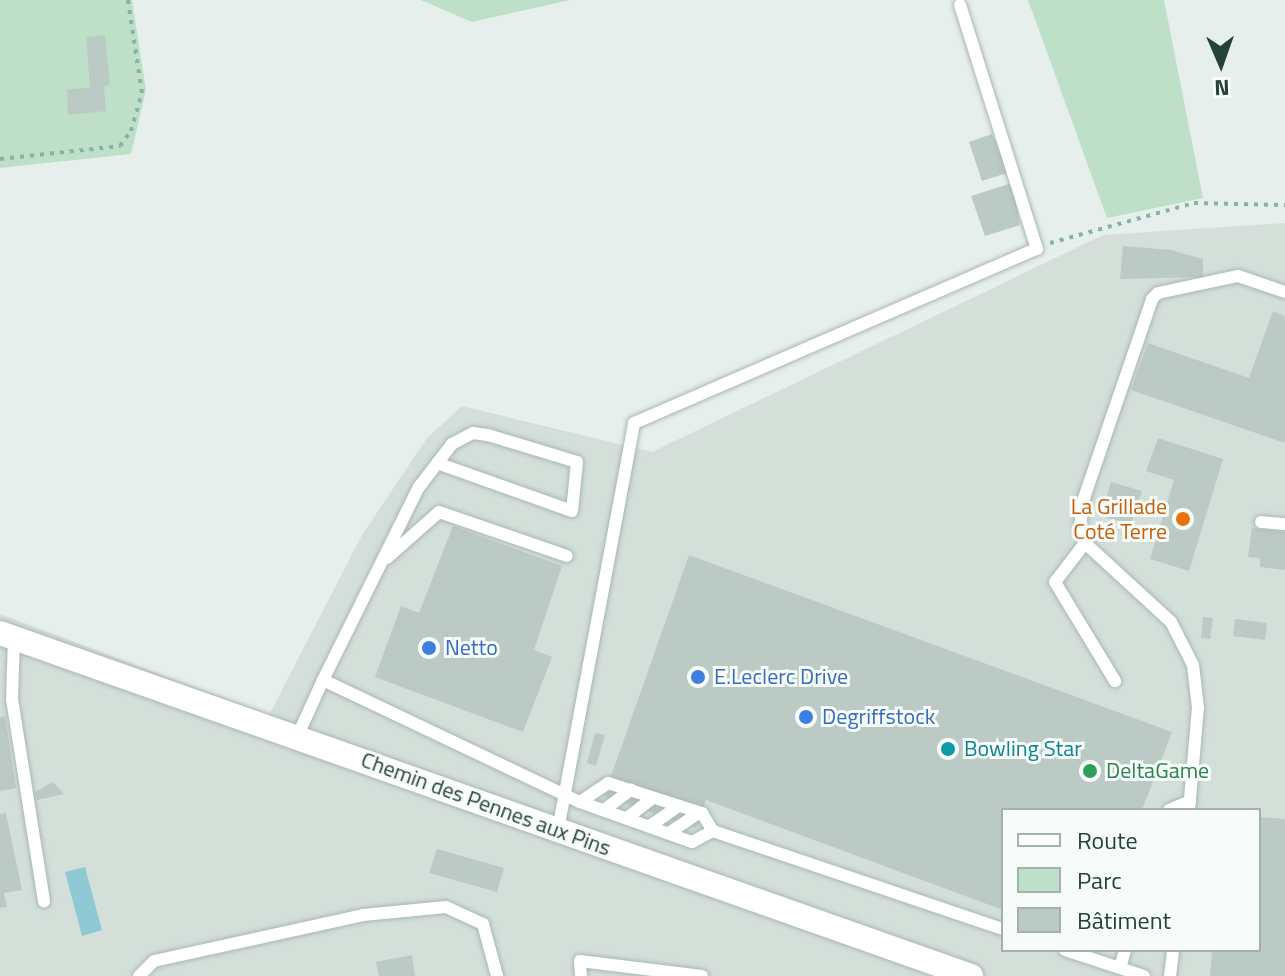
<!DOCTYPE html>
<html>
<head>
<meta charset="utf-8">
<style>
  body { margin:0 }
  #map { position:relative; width:1285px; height:976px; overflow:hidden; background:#e6efeb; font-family:"Titillium Web",sans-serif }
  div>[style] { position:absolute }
  .built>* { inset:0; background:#d4dfda }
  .green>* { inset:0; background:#bfe0c8 }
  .water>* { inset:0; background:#8ec9d4 }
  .building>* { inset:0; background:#bbcac4 }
  .path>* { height:4px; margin-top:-2px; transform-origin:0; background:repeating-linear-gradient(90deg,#86b3a5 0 4px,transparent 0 10px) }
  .roads { filter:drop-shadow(0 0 2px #a8b8b2) drop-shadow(0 0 2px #a8b8b2) }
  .lane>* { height:12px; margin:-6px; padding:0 6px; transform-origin:6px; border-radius:6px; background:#fff }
  .street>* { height:24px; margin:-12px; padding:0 12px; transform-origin:12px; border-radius:12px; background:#fff }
  .dots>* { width:22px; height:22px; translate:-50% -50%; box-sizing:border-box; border:4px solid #f7fbf9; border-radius:50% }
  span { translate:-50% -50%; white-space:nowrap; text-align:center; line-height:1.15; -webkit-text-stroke:6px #f7fbf9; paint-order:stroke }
  .food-label { font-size:22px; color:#c56008 }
  .right { translate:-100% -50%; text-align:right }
  .shop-label { font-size:22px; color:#366cbe }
  .left { translate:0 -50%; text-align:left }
  .culture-label { font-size:22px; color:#0d838f }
  .leisure-label { font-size:22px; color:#27864d }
  .street-label { font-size:22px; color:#24423a }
  .legend { position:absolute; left:1001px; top:808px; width:260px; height:144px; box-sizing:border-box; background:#f7fbf9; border:2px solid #a3b1ad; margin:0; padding:10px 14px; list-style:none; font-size:24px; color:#24423a }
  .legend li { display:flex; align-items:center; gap:16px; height:40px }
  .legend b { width:40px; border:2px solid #a3b1ad }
  .north { position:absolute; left:1181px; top:24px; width:80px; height:80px; -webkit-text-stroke:6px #f7fbf9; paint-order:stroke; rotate:178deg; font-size:22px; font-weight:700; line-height:32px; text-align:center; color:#24423a }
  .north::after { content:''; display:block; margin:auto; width:28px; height:36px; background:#24423a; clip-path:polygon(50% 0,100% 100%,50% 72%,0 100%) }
</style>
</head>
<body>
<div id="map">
  <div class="built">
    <div style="clip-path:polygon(evenodd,1285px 223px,1285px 976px,0 976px,0 614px,269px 715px,362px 535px,427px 438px,462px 406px,652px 452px,1103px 235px,1285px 223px,1003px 810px,1259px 810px,1259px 950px,1003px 950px,1003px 810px)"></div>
  </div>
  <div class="green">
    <div style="clip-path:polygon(0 0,132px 0,146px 90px,131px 154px,0 168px)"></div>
    <div style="clip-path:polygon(421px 0,570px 0,472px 22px)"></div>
    <div style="clip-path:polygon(1028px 0,1164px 0,1203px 198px,1107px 218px)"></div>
  </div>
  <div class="water">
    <div style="clip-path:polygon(85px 867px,102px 930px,82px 936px,65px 872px)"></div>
  </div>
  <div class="building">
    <div style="clip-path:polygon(105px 35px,110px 85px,104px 87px,106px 111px,68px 115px,67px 89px,90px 88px,86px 37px)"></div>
    <div style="clip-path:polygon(992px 134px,1010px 172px,982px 181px,969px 142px)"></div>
    <div style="clip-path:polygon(1012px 183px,1020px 225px,985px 236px,971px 196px)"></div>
    <div style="clip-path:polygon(1123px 246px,1171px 250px,1203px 259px,1203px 277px,1120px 279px)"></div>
    <div style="clip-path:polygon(1273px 311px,1285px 316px,1285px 443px,1131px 390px,1148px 343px,1249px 378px)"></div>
    <div style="clip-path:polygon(1158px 438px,1223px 459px,1189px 571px,1150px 559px,1174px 480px,1146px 471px)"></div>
    <div style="clip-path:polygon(1111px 482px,1142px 491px,1131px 524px,1101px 516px)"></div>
    <div style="clip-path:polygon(453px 526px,562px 566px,534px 650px,552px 657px,523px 732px,375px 677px,401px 606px,419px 613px)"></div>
    <div style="clip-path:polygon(1252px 528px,1285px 532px,1285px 570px,1260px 567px,1260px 558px,1248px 557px)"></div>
    <div style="clip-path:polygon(689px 555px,1172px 732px,1142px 810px,1003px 810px,1003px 910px,706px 800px,696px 828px,604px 796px)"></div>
    <div style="clip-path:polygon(1203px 617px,1213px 618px,1210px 639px,1201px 638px)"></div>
    <div style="clip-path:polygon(1235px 619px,1267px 623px,1265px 640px,1233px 636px)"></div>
    <div style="clip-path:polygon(5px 716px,16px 788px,0 791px,0 717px)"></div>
    <div style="clip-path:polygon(595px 733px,605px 735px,596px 766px,587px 763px)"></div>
    <div style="clip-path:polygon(53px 782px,64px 794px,37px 800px,35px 792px)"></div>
    <div style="clip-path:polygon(6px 813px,22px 890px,4px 893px,7px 907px,0 908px,0 814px)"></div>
    <div style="clip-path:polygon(1259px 817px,1285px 819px,1285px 976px,1210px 976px,1212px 950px,1259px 950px)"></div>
    <div style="clip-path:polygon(437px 849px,504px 868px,497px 892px,429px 873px)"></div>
    <div style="clip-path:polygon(412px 955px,415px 976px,379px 976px,376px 962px)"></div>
  </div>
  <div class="path">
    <div style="left:0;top:159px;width:121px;rotate:-6.2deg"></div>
    <div style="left:120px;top:146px;width:19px;rotate:-54deg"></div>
    <div style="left:131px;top:131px;width:40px;rotate:-74deg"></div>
    <div style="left:142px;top:93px;width:94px;rotate:-98.6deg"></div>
    <div style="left:1050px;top:243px;width:149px;rotate:-15.5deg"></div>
    <div style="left:1194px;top:203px;width:91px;rotate:1.3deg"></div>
  </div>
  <div class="roads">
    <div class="lane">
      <div style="left:1261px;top:522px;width:24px;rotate:5deg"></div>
      <div style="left:1085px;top:543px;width:49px;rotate:127.6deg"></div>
      <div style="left:1055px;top:582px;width:116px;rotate:58.8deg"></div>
      <div style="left:387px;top:558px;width:69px;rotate:-41.5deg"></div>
      <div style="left:439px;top:512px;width:135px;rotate:19deg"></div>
      <div style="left:14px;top:637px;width:62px;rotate:91.8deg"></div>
      <div style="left:12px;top:699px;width:205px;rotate:81deg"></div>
      <div style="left:323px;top:680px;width:216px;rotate:-63.6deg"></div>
      <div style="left:419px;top:487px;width:54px;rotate:-52.5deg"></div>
      <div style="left:452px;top:444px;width:24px;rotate:-28deg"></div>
      <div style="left:473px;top:433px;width:15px;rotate:8deg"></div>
      <div style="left:488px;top:435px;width:93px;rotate:16.9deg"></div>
      <div style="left:577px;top:462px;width:49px;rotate:95.8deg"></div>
      <div style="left:572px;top:511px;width:143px;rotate:-160.4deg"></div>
      <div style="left:297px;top:737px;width:63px;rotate:-65.5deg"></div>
      <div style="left:323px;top:680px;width:284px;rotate:25.4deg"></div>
      <div style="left:580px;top:802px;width:119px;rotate:19.7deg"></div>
      <div style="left:692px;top:842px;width:24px;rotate:-28deg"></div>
      <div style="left:713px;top:831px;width:306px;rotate:18.7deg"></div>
      <div style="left:580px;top:802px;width:34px;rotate:-34deg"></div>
      <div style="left:608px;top:783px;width:99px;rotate:17.7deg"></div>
      <div style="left:702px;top:813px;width:21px;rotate:59deg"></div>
      <div style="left:604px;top:810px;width:34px;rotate:-37deg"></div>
      <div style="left:1169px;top:810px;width:23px;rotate:-23deg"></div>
      <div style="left:1189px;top:810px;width:102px;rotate:-85deg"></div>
      <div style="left:1198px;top:708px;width:43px;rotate:-96.6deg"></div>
      <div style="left:1193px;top:665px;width:48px;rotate:-117.1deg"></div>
      <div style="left:1171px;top:622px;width:117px;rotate:-137.4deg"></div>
      <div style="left:1085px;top:543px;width:17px;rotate:-107deg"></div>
      <div style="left:1080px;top:527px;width:26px;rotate:-83deg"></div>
      <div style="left:1083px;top:501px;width:213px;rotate:-71.1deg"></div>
      <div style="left:1152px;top:299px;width:8px;rotate:-45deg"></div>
      <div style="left:1158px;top:293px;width:82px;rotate:-12deg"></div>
      <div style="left:1238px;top:276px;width:50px;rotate:18.8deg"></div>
      <div style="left:627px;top:818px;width:33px;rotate:-38deg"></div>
      <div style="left:650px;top:826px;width:35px;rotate:-35deg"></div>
      <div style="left:558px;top:830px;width:414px;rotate:-79.4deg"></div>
      <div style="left:634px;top:423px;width:439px;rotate:-23.4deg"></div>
      <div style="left:1037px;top:249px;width:256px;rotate:-107.5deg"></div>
      <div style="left:669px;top:833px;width:36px;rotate:-34deg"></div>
      <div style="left:1065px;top:950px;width:83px;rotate:18.2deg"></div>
      <div style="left:1120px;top:968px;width:19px;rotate:-74deg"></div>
      <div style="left:139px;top:976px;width:21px;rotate:-45deg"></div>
      <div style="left:154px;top:961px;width:214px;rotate:-12.4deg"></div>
      <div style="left:363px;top:915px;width:83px;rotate:-5.5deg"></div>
      <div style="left:446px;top:907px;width:41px;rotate:24.7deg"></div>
      <div style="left:483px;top:924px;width:54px;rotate:74.9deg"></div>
      <div style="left:581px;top:976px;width:15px;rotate:-94deg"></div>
      <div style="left:580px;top:961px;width:123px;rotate:7deg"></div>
      <div style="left:1170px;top:976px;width:26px;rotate:-83deg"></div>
    </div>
    <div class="street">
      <div style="left:0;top:633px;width:1030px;rotate:19.46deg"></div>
    </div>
  </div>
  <div class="dots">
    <div style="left:1183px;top:519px;background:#e8710a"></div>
    <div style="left:429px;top:648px;background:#3f7fe0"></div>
    <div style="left:698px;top:677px;background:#3f7fe0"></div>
    <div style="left:806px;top:717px;background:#3f7fe0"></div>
    <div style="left:948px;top:749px;background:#0f9aa8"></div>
    <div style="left:1090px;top:771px;background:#2e9e5b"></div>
  </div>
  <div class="food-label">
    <span class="right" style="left:1167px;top:519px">La Grillade<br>Coté Terre</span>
  </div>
  <div class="shop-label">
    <span class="left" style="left:445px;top:648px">Netto</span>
    <span class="left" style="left:714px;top:677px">E.Leclerc Drive</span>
    <span class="left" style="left:822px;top:717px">Degriffstock</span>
  </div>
  <div class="culture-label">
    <span class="left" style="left:964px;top:749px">Bowling Star</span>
  </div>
  <div class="leisure-label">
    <span class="left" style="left:1106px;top:771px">DeltaGame</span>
  </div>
  <div class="street-label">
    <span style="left:486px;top:804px;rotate:20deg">Chemin des Pennes aux Pins</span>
  </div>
  <ul class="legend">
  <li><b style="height:10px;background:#fff"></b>Route</li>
  <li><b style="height:22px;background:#bfe0c8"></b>Parc</li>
  <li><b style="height:22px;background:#bbcac4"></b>Bâtiment</li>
  </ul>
  <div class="north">N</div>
</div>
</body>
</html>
